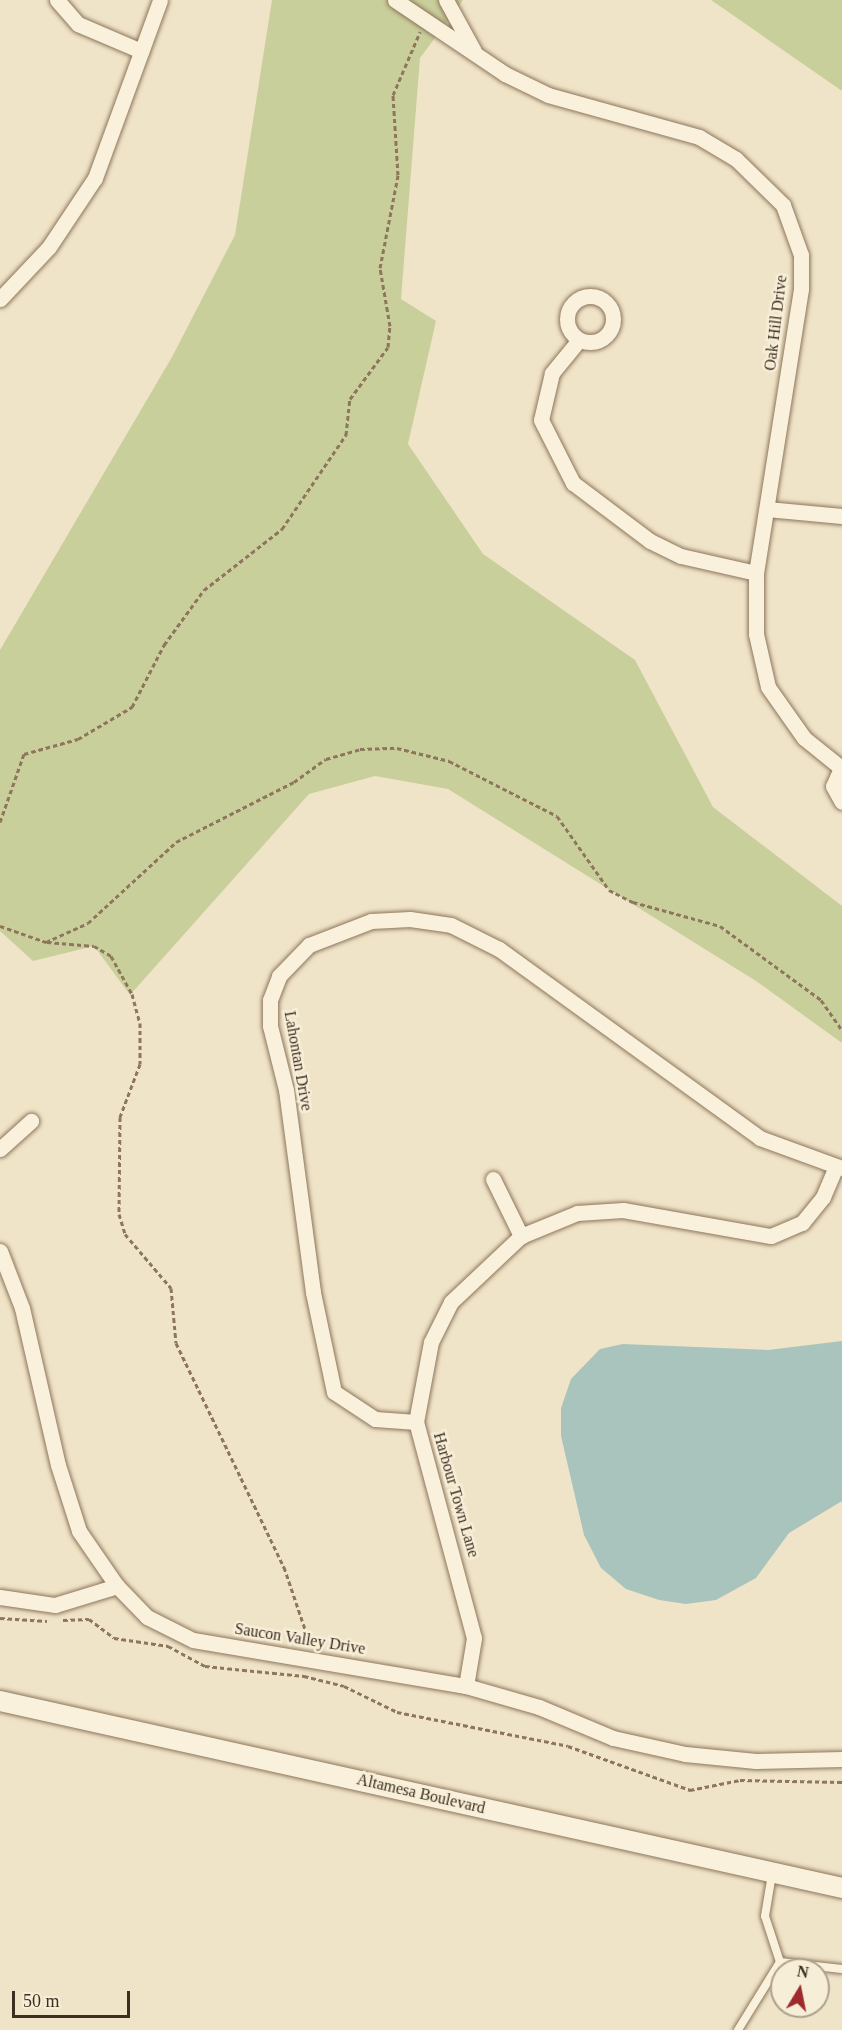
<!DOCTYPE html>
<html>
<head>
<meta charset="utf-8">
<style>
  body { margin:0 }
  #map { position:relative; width:842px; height:2030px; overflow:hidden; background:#f0e4c8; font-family:Georgia,serif }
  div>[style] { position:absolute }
  .green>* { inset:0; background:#c9cf9b }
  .water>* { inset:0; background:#a9c4bc }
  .path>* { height:3px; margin-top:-1.5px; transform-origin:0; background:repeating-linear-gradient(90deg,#8d765c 0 4.5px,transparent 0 7.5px) }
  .roads { filter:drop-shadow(0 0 2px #8d765c) drop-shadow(0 0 2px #8d765c) }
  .service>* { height:8px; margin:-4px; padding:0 4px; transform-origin:4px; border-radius:4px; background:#faf1dc }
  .minor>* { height:15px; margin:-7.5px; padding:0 7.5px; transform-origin:7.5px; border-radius:7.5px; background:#faf1dc }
  .minor>.ring { margin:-7.5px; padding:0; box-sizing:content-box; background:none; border:15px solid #faf1dc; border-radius:50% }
  .tertiary>* { height:20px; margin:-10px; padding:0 10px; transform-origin:10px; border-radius:10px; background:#faf1dc }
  span { translate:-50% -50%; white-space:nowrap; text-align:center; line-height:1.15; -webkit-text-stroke:5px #f7eed8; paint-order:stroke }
  .street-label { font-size:16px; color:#3d2e20 }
  .north { position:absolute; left:770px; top:1958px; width:60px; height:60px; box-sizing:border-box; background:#f7eed8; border:2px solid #ada18e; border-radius:50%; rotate:10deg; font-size:16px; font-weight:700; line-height:24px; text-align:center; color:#3d2e20 }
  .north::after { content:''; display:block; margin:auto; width:21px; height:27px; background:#9e2a2b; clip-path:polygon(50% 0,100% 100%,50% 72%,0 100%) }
  .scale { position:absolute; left:12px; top:1991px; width:118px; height:27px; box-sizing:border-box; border:3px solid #3d2e20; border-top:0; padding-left:8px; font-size:18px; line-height:21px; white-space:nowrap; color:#3d2e20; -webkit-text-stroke:4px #f7eed8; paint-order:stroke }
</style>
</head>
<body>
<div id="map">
  <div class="green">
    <div style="clip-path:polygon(272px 0,463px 0,420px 58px,401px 299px,436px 321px,408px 444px,483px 554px,635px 660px,713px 807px,842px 906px,842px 1043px,756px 981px,448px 789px,375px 776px,309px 794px,130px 995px,94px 946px,33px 961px,0 931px,0 650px,172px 357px,235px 235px)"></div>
    <div style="clip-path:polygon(711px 0,842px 0,842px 91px)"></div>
  </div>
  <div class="water">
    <div style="clip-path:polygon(842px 1341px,842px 1501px,789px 1533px,756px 1578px,716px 1600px,686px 1604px,659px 1600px,626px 1589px,601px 1568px,584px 1535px,561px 1436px,561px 1408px,571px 1379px,600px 1349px,623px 1344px,768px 1350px)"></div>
  </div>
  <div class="path">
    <div style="left:0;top:822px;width:72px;rotate:-70.6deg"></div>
    <div style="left:24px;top:754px;width:56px;rotate:-15.5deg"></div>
    <div style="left:78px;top:739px;width:63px;rotate:-30.7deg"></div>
    <div style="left:132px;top:707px;width:70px;rotate:-62.7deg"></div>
    <div style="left:164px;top:645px;width:68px;rotate:-54deg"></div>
    <div style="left:204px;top:590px;width:99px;rotate:-38deg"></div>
    <div style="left:282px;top:529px;width:114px;rotate:-55.8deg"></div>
    <div style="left:346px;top:435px;width:36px;rotate:-84deg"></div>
    <div style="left:350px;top:399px;width:64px;rotate:-53.8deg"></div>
    <div style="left:388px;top:347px;width:21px;rotate:-85deg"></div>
    <div style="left:390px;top:326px;width:59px;rotate:-99.8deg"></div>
    <div style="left:380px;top:268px;width:95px;rotate:-79deg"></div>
    <div style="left:398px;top:175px;width:80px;rotate:-93.6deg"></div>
    <div style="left:393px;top:95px;width:69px;rotate:-66.8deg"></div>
    <div style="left:0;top:926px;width:49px;rotate:19.2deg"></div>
    <div style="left:46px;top:942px;width:46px;rotate:-24.3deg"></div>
    <div style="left:88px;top:923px;width:120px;rotate:-42.6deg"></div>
    <div style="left:176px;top:842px;width:132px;rotate:-27deg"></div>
    <div style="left:294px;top:782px;width:39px;rotate:-36deg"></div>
    <div style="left:326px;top:759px;width:35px;rotate:-16deg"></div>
    <div style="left:360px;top:749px;width:37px;rotate:-2deg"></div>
    <div style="left:397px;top:748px;width:54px;rotate:14deg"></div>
    <div style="left:449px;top:761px;width:121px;rotate:27deg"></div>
    <div style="left:557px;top:816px;width:90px;rotate:54.9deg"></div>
    <div style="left:609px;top:890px;width:27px;rotate:27deg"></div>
    <div style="left:633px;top:902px;width:90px;rotate:15.4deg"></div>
    <div style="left:720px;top:926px;width:125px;rotate:36.2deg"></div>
    <div style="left:821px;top:1000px;width:37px;rotate:55deg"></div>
    <div style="left:47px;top:942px;width:47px;rotate:4.9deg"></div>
    <div style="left:94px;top:946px;width:20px;rotate:30deg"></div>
    <div style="left:111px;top:956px;width:43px;rotate:61.1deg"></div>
    <div style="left:132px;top:994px;width:30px;rotate:75deg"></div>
    <div style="left:140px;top:1023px;width:41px;rotate:90deg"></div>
    <div style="left:140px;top:1064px;width:57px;rotate:110.7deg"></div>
    <div style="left:120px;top:1117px;width:97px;rotate:90.6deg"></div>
    <div style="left:119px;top:1214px;width:21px;rotate:73deg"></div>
    <div style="left:125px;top:1234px;width:71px;rotate:49.6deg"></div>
    <div style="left:171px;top:1288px;width:55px;rotate:84.8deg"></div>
    <div style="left:176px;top:1343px;width:249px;rotate:64.3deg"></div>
    <div style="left:284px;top:1567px;width:81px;rotate:71.3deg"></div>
    <div style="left:0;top:1618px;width:47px;rotate:3.7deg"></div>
    <div style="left:63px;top:1620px;width:26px;rotate:-2deg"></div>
    <div style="left:89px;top:1619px;width:31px;rotate:37deg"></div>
    <div style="left:114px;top:1638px;width:55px;rotate:8.4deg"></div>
    <div style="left:168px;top:1646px;width:42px;rotate:28.4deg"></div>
    <div style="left:205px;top:1666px;width:100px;rotate:5.8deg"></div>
    <div style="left:304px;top:1676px;width:41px;rotate:14deg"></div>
    <div style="left:344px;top:1686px;width:59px;rotate:26.1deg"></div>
    <div style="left:397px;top:1712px;width:174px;rotate:11.2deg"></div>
    <div style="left:568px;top:1746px;width:130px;rotate:19.8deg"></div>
    <div style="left:690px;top:1790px;width:51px;rotate:-11.3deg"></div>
    <div style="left:740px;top:1780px;width:102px;rotate:1.1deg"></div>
  </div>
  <div class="roads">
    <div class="service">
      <div style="left:780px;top:1962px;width:62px;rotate:6.4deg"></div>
      <div style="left:738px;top:2030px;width:80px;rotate:-58.3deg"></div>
      <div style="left:780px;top:1962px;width:48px;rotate:-108.1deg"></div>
      <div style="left:765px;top:1916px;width:43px;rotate:-80.5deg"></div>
    </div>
    <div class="minor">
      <div style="left:57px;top:0;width:32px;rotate:49deg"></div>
      <div style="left:78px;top:24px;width:69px;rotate:23.2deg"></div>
      <div style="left:395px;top:0;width:133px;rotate:33.9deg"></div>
      <div style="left:505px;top:74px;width:48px;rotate:26deg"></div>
      <div style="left:548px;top:95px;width:157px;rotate:15.5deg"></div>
      <div style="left:699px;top:137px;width:43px;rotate:30.7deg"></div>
      <div style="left:736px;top:159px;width:66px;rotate:44.4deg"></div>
      <div style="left:783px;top:205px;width:53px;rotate:70.2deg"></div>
      <div style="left:801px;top:255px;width:34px;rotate:90deg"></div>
      <div style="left:801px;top:289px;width:288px;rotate:99deg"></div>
      <div style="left:756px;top:573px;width:61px;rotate:90deg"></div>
      <div style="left:756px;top:634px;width:54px;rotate:77.2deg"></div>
      <div style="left:768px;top:687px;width:62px;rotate:54.8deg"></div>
      <div style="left:804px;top:738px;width:46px;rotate:38.9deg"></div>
      <div style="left:446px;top:0;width:58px;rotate:61.2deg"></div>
      <div class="ring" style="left:567px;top:296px;width:31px;height:31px"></div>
      <div style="left:0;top:299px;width:71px;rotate:-46.7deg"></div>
      <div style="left:49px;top:247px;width:83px;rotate:-56.3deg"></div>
      <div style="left:95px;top:178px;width:189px;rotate:-69.9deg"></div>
      <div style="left:579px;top:340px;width:43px;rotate:129.3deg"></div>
      <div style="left:552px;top:373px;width:48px;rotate:103.2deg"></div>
      <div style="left:541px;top:420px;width:71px;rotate:63.1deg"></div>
      <div style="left:573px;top:483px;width:96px;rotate:37deg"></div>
      <div style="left:650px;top:541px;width:34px;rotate:26deg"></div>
      <div style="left:681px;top:556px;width:77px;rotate:12.8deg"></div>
      <div style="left:767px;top:509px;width:75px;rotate:5.3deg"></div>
      <div style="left:842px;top:766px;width:22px;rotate:114deg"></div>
      <div style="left:833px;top:786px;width:18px;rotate:61deg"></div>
      <div style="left:0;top:1149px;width:42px;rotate:-42.1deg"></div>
      <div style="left:493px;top:1179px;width:64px;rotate:63.8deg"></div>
      <div style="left:0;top:1251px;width:61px;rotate:68.9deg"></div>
      <div style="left:22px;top:1308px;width:161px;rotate:77.1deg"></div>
      <div style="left:58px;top:1465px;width:69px;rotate:72.3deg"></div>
      <div style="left:79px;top:1531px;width:67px;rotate:55.4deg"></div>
      <div style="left:117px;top:1586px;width:43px;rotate:45.9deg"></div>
      <div style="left:147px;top:1617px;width:51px;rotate:26.6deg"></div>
      <div style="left:193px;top:1640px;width:277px;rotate:9.6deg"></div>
      <div style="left:466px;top:1686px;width:76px;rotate:16deg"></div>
      <div style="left:539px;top:1707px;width:80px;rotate:22.7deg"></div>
      <div style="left:613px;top:1738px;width:74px;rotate:12.5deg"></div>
      <div style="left:685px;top:1754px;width:71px;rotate:5.6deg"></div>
      <div style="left:756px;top:1761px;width:86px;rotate:-1.3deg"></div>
      <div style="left:416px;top:1422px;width:41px;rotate:-175.8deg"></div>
      <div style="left:375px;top:1419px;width:49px;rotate:-146.6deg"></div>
      <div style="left:334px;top:1392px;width:102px;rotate:-101.9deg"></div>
      <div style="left:313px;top:1292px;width:204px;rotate:-97.6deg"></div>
      <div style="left:286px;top:1090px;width:66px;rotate:-104deg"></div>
      <div style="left:270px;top:1026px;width:26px;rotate:-90deg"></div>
      <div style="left:270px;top:1000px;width:26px;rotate:-69deg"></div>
      <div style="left:279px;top:976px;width:43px;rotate:-45.9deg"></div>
      <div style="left:309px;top:945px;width:66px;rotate:-21.2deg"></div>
      <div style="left:371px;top:921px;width:39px;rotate:-3deg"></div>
      <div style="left:410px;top:919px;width:41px;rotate:8.3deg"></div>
      <div style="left:451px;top:925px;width:54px;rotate:26.6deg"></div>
      <div style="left:499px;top:949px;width:322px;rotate:35.9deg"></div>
      <div style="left:760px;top:1138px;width:87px;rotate:20.1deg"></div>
      <div style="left:0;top:1597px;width:56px;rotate:8.3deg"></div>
      <div style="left:55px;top:1605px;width:65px;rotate:-17deg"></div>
      <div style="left:466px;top:1686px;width:49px;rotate:-80.5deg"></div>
      <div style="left:474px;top:1638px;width:224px;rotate:-105deg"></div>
      <div style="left:416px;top:1422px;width:81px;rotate:-79.4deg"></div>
      <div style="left:431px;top:1342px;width:45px;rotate:-63.4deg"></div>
      <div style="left:451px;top:1302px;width:96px;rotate:-43.3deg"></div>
      <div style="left:521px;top:1236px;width:61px;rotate:-22.3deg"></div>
      <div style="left:577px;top:1213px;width:46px;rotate:-3.7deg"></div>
      <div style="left:623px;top:1210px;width:150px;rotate:10deg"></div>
      <div style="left:771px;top:1236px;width:34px;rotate:-23deg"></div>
      <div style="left:802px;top:1223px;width:33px;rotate:-51deg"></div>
      <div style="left:823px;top:1197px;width:33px;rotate:-67deg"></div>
    </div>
    <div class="tertiary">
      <div style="left:0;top:1701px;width:863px;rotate:12.52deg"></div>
    </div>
  </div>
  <div class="street-label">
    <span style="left:776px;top:323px;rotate:-83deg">Oak Hill Drive</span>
    <span style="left:298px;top:1061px;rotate:80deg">Lahontan Drive</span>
    <span style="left:456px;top:1495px;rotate:74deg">Harbour Town Lane</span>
    <span style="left:300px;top:1639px;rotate:9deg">Saucon Valley Drive</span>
    <span style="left:421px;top:1794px;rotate:13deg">Altamesa Boulevard</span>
  </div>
  <div class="north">N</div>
  <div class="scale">50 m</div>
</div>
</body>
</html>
